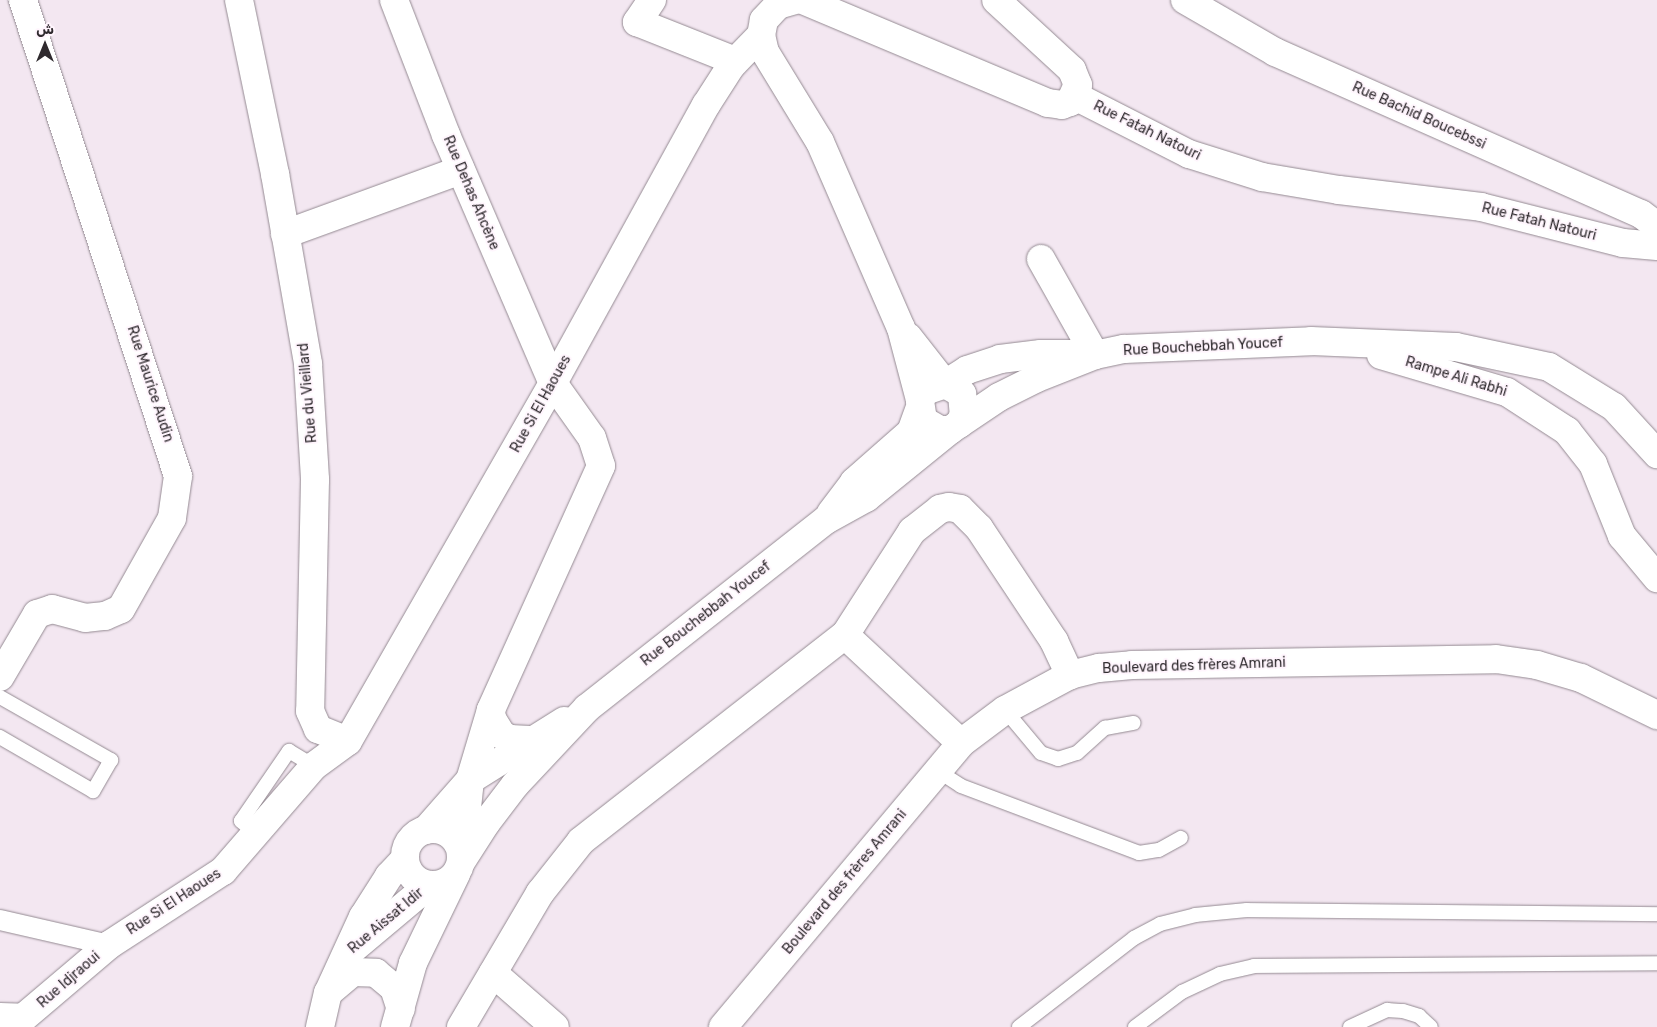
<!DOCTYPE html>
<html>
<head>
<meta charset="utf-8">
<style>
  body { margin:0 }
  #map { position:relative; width:1657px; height:1027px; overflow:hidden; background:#f3e7f1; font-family:Rubik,"Noto Sans Arabic",sans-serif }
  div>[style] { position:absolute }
  .roads { filter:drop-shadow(0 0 1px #948a92) drop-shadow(0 0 1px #948a92) }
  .service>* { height:14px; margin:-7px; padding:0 7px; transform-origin:7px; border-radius:7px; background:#fff }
  .pedestrian>* { height:20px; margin:-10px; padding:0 10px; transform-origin:10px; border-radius:10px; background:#fff }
  .minor>* { height:28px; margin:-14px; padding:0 14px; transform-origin:14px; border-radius:14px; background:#fff }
  .tertiary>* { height:28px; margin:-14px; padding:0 14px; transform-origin:14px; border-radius:14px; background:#fff }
  .secondary>* { height:28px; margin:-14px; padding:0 14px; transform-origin:14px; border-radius:14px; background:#fff }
  .secondary>.ring { margin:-14px; padding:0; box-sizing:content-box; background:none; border:28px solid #fff; border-radius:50% }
  span { translate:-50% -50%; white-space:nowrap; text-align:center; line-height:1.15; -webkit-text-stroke:4px #fff5fd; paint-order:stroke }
  .street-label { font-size:14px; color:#2f2a2e }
  .north { position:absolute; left:20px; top:20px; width:50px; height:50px; -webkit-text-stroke:4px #fff5fd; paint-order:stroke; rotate:0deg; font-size:14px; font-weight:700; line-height:20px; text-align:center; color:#2f2a2e }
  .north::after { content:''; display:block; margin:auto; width:18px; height:22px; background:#2f2a2e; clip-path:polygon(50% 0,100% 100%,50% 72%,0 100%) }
</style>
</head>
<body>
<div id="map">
  <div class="roads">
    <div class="service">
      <div style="left:0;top:697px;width:128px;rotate:29.6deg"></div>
      <div style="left:111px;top:760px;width:36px;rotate:120deg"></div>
      <div style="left:93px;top:791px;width:108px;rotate:-149.9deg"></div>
      <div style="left:1005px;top:710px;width:56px;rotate:50.1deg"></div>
      <div style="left:1041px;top:753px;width:18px;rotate:19deg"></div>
      <div style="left:1058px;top:759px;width:20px;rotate:-18deg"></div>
      <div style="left:1077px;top:753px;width:38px;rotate:-42deg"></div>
      <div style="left:1105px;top:728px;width:29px;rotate:-10deg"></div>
      <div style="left:938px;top:771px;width:27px;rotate:33deg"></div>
      <div style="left:961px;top:786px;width:190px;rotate:20.6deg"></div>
      <div style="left:1139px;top:853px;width:20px;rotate:-9deg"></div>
      <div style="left:1159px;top:850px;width:25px;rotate:-29deg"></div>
      <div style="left:256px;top:834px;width:20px;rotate:-139deg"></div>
      <div style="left:241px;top:821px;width:85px;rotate:-55.6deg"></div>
      <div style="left:289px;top:751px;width:29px;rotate:31deg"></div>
      <div style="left:1019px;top:1027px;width:145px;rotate:-37.7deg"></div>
      <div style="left:1134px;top:938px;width:30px;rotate:-28deg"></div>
      <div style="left:1160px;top:924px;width:36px;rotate:-14deg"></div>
      <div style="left:1195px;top:915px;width:52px;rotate:-5.5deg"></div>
      <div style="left:1247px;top:910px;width:410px;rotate:0.6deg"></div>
      <div style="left:1135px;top:1027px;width:59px;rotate:-36.7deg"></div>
      <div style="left:1182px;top:992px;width:42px;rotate:-25.3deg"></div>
      <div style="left:1220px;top:974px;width:35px;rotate:-13deg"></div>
      <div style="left:1254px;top:966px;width:403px;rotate:-0.4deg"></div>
      <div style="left:1350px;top:1027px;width:41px;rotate:-24.7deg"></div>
      <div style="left:1387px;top:1010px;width:16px;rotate:4deg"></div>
      <div style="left:1403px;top:1011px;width:17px;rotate:17deg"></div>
      <div style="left:1419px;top:1016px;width:16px;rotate:43deg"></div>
    </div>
    <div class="pedestrian">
      <div style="left:0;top:920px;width:112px;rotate:12.9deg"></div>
    </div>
    <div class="minor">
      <div style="left:239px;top:0;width:178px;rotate:78.3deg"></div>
      <div style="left:275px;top:174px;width:193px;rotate:80.1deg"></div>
      <div style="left:308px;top:364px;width:116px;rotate:86.5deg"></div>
      <div style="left:315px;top:480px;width:231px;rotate:91.2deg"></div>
      <div style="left:310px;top:711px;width:20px;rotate:66deg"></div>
      <div style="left:318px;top:729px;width:32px;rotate:22deg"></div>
      <div style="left:394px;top:0;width:145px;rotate:68.9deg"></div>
      <div style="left:446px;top:135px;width:270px;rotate:66.7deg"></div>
      <div style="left:553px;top:383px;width:67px;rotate:54.7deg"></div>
      <div style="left:592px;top:438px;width:29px;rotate:72deg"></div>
      <div style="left:601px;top:466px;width:268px;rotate:114.3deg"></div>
      <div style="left:491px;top:710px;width:73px;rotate:106.7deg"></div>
      <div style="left:470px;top:780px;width:74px;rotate:96.2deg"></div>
      <div style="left:652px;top:0;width:27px;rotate:124deg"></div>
      <div style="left:637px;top:22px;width:105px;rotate:21.7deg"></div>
      <div style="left:285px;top:234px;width:187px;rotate:-20deg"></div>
      <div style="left:1041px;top:259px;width:110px;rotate:60.6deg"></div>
      <div style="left:1381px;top:355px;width:131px;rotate:16.4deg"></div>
      <div style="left:1507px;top:392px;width:72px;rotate:33deg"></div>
      <div style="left:1567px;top:431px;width:42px;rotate:51.8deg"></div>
      <div style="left:1593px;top:464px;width:78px;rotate:68.1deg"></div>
      <div style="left:1622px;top:536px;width:55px;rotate:50.2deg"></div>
      <div style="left:945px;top:384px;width:26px;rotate:-32deg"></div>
      <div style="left:967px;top:370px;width:35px;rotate:-18deg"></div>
      <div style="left:1000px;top:359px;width:41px;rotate:-7deg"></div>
      <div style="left:1041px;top:354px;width:43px"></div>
      <div style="left:959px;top:424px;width:48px;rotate:-34deg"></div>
      <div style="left:999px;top:397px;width:42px;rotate:-26.6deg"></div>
      <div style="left:1037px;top:378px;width:62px;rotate:-21.6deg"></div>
      <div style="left:1095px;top:355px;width:30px;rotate:-12deg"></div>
      <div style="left:1124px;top:349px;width:187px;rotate:-2.4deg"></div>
      <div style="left:1311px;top:341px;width:145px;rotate:2.4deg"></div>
      <div style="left:1456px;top:347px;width:95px;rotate:12.1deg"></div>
      <div style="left:1549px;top:367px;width:76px;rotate:31.6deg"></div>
      <div style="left:1614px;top:407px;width:64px;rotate:47.5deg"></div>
      <div style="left:845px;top:635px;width:158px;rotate:43deg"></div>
      <div style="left:0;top:677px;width:73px;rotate:-59.6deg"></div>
      <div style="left:37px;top:614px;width:16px;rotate:-18deg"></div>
      <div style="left:52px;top:609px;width:34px;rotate:15deg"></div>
      <div style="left:85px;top:618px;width:20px;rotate:-6deg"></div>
      <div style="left:105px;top:616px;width:17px;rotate:-24deg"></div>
      <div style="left:121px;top:609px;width:104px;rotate:-60.7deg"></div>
      <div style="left:172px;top:518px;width:42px;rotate:-81.9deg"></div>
      <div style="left:178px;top:476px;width:501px;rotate:-108.04deg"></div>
      <div style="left:493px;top:973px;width:82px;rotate:41.1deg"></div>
      <div style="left:0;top:1017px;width:23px;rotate:2deg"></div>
      <div style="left:23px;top:1018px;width:113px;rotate:-40.3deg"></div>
      <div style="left:109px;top:945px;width:136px;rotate:-33deg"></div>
      <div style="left:223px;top:871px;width:139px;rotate:-49.1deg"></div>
      <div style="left:314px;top:766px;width:42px;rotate:-36.3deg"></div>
      <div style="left:348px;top:741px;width:413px;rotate:-60.2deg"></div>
      <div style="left:553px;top:383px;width:317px;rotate:-61.2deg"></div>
      <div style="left:706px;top:105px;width:46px;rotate:-57.3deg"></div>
      <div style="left:731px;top:66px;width:43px;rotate:-45.9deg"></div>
      <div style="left:461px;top:1027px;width:156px;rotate:-59.5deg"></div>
      <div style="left:540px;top:893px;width:66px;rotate:-51.7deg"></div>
      <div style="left:581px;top:841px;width:335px;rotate:-38deg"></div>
      <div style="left:845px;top:635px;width:124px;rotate:-57.2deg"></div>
      <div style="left:912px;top:531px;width:36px;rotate:-38deg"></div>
      <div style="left:940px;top:509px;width:9px;rotate:-13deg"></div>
      <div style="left:949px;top:507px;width:11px;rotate:10deg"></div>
      <div style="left:960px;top:509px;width:27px;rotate:45deg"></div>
      <div style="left:979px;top:528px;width:136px;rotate:56.4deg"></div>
      <div style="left:1054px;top:641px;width:38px;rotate:65deg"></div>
      <div style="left:723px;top:1027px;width:371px;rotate:-50deg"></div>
      <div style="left:961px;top:743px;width:55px;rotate:-36.9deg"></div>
      <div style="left:1005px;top:710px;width:74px;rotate:-28.3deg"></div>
      <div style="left:1070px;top:675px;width:30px;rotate:-14deg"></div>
      <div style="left:1099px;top:668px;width:33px;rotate:-5deg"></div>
      <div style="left:1132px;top:665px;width:364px;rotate:-0.9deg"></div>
      <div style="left:1496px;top:659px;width:41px;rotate:8.3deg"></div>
      <div style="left:1537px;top:665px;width:46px;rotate:16.5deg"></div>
      <div style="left:1581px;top:678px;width:85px;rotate:26deg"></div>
    </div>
    <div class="tertiary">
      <div style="left:1185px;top:0;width:104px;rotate:30deg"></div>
      <div style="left:1275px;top:52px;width:400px;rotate:23.9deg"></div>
      <div style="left:1641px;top:214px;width:20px;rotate:37deg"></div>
      <div style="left:1075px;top:96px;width:128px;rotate:27deg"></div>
      <div style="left:1189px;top:154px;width:77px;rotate:17.5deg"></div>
      <div style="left:1262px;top:177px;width:78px;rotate:9.6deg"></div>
      <div style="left:1339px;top:190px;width:143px;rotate:6.8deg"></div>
      <div style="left:1481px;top:207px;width:146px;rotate:14.2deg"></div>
      <div style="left:1623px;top:243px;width:34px;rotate:5deg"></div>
    </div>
    <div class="secondary">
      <div style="left:795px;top:0;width:18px;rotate:164deg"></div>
      <div style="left:778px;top:5px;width:21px;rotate:133deg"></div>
      <div style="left:764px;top:20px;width:15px;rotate:101deg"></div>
      <div style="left:761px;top:35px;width:17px;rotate:77deg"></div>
      <div style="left:765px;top:52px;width:105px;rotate:58.6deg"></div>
      <div style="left:820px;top:142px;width:203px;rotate:66.5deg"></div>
      <div style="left:901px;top:328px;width:74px;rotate:75.2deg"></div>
      <div style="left:803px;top:0;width:266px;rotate:22.8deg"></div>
      <div style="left:1048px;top:103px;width:14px;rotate:8deg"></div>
      <div style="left:1062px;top:105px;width:9px;rotate:-21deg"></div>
      <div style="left:1070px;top:102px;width:19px;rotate:-65deg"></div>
      <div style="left:1078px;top:85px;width:16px;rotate:-112deg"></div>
      <div style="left:1072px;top:70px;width:103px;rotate:-137.4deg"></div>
      <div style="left:908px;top:337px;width:60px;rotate:51.8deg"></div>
      <div style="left:945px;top:384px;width:20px;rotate:30deg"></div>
      <div style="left:962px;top:394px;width:21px;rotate:85deg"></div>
      <div style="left:964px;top:415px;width:10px;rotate:119deg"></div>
      <div style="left:959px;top:424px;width:11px;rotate:146deg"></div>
      <div style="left:950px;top:430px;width:10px;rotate:180deg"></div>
      <div style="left:940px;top:430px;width:20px;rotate:-150deg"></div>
      <div style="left:923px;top:420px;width:20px;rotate:-99deg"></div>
      <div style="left:920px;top:400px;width:10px;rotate:-61deg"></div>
      <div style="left:925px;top:391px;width:21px;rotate:-19deg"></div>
      <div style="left:831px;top:513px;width:39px;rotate:-53deg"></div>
      <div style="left:854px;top:482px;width:76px;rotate:-41.3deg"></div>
      <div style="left:911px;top:432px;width:23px;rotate:-70deg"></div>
      <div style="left:491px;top:710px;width:9px;rotate:84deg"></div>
      <div style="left:492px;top:719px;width:19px;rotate:58deg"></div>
      <div style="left:502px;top:735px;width:9px;rotate:27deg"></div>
      <div style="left:510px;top:739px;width:19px;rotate:3deg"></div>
      <div class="ring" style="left:405px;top:829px;width:28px;height:28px"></div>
      <div style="left:426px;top:830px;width:67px;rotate:-48.7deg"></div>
      <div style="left:470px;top:780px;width:111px;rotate:-32.1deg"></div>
      <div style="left:461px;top:862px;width:46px;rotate:-57.3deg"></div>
      <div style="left:486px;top:823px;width:48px;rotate:-52.7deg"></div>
      <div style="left:515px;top:785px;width:105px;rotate:-46.9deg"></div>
      <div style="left:587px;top:708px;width:304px;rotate:-38.2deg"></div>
      <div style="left:826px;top:520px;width:46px;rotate:-28.8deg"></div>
      <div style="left:866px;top:498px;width:108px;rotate:-39deg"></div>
      <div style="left:354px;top:948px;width:98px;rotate:-40deg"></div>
      <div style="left:329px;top:992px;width:31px;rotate:-40deg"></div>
      <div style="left:353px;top:972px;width:23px;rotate:2deg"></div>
      <div style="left:376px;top:973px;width:23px;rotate:40deg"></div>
      <div style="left:394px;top:988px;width:22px;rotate:72deg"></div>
      <div style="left:320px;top:1027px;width:35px;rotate:-77deg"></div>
      <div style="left:328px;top:993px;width:84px;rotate:-65.3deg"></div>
      <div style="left:363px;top:917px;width:49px;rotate:-57.6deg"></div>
      <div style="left:389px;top:876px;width:23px;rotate:-47deg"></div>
      <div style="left:395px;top:1027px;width:66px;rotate:-74.3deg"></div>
      <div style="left:413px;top:963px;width:99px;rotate:-64.2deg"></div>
    </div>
  </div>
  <div class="street-label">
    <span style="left:1419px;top:116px;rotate:24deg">Rue Bachid Boucebssi</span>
    <span style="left:1147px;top:131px;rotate:26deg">Rue Fatah Natouri</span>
    <span style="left:471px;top:193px;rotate:67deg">Rue Dehas Ahcène</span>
    <span style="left:1539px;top:222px;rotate:14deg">Rue Fatah Natouri</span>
    <span style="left:1203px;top:347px;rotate:-3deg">Rue Bouchebbah Youcef</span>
    <span style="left:1456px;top:377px;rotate:17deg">Rampe Ali Rabhi</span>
    <span style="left:150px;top:384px;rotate:72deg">Rue Maurice Audin</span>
    <span style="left:308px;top:393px;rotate:-95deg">Rue du Vieillard</span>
    <span style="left:541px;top:404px;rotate:-61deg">Rue Si El Haoues</span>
    <span style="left:706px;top:614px;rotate:-38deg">Rue Bouchebbah Youcef</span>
    <span style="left:1194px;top:666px;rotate:-2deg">Boulevard des frères Amrani</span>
    <span style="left:845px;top:882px;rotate:-50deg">Boulevard des frères Amrani</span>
    <span style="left:174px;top:902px;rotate:-33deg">Rue Si El Haoues</span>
    <span style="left:386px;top:921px;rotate:-40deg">Rue Aissat Idir</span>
    <span style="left:69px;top:980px;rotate:-41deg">Rue Idjraoui</span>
  </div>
  <div class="north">ش</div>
</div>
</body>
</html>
